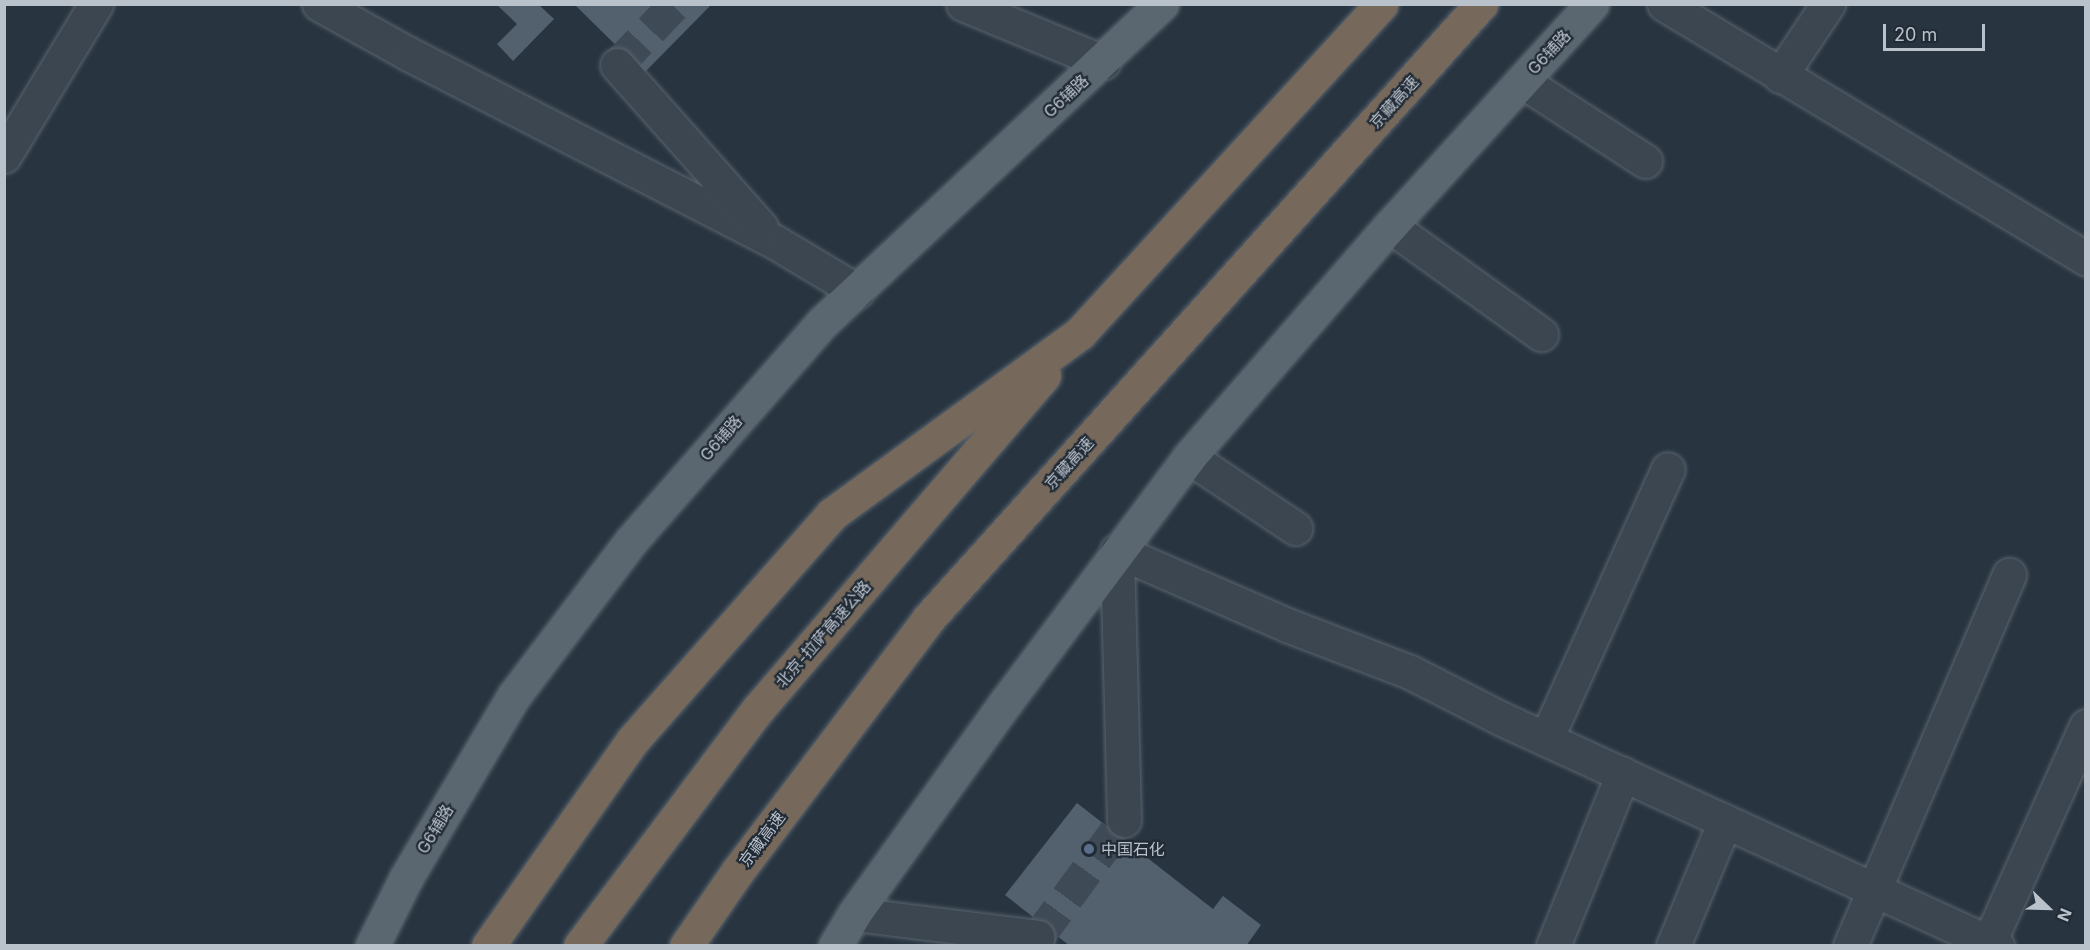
<!DOCTYPE html>
<html>
<head>
<meta charset="utf-8">
<style>
  body { margin:0 }
  #map { position:relative; width:2090px; height:950px; overflow:hidden; background:#283541; font-family:Inter,"Noto Sans SC",sans-serif }
  div>[style] { position:absolute }
  .building>* { inset:0; background:#53606e }
  .minor-tunnel>* { height:33px; margin-top:-16.5px; transform-origin:0; background:repeating-linear-gradient(90deg,#3e4a56 0 33px,transparent 0 49px) }
  .roads { filter:drop-shadow(0 0 2px #5a646e) drop-shadow(0 0 2px #5a646e) }
  .minor>* { height:33px; margin:-16.5px; padding:0 16.5px; transform-origin:16.5px; border-radius:16.5px; background:#3c4650 }
  .major>* { height:33px; margin:-16.5px; padding:0 16.5px; transform-origin:16.5px; border-radius:16.5px; background:#5a6670 }
  .highway>* { height:33px; margin:-16.5px; padding:0 16.5px; transform-origin:16.5px; border-radius:16.5px; background:#76685a }
  .dots>* { width:16px; height:16px; translate:-50% -50%; box-sizing:border-box; border:3px solid #212b36; border-radius:50% }
  span { translate:-50% -50%; white-space:nowrap; text-align:center; line-height:1.15; -webkit-text-stroke:4.5px #212b36; paint-order:stroke }
  .street-label { font-size:16px; color:#b9c1cb }
  .poi-label { font-size:16px; color:#b9c1cb }
  .left { translate:0 -50%; text-align:left }
  .frame { position:absolute; inset:0; border:6px solid #b9c1cb; pointer-events:none }
  .north { position:absolute; left:2018px; top:878px; width:60px; height:60px; -webkit-text-stroke:4px #212b36; paint-order:stroke; rotate:113deg; font-size:16px; font-weight:700; line-height:24px; text-align:center; color:#b9c1cb }
  .north::after { content:''; display:block; margin:auto; width:21px; height:27px; background:#b9c1cb; clip-path:polygon(50% 0,100% 100%,50% 72%,0 100%) }
  .scale { position:absolute; left:1883px; top:24px; width:102px; height:27px; box-sizing:border-box; border:3px solid #b9c1cb; border-top:0; padding-left:8px; font-size:18px; line-height:21px; white-space:nowrap; color:#b9c1cb; -webkit-text-stroke:4px #212b36; paint-order:stroke }
</style>
</head>
<body>
<div id="map">
  <div class="building">
    <div style="clip-path:polygon(574px 4px,712px 4px,644px 73px)"></div>
    <div style="clip-path:polygon(497px 5px,539px 5px,554px 19px,513px 61px,497px 44px,517px 24px)"></div>
    <div style="clip-path:polygon(1077px 803px,1213px 909px,1223px 896px,1261px 925px,1246px 946px,1070px 946px,1005px 895px)"></div>
  </div>
  <div class="minor-tunnel">
    <div style="left:617px;top:65px;width:84px;rotate:-46.4deg"></div>
    <div style="left:1038px;top:937px;width:145px;rotate:-53.7deg"></div>
  </div>
  <div class="roads">
    <div class="minor">
      <div style="left:319px;top:4px;width:103px;rotate:29.1deg"></div>
      <div style="left:409px;top:54px;width:411px;rotate:27.2deg"></div>
      <div style="left:775px;top:242px;width:96px;rotate:30.9deg"></div>
      <div style="left:963px;top:4px;width:152px;rotate:22.5deg"></div>
      <div style="left:1664px;top:4px;width:493px;rotate:31.1deg"></div>
      <div style="left:617px;top:65px;width:217px;rotate:48.4deg"></div>
      <div style="left:1780px;top:76px;width:87px;rotate:-56.3deg"></div>
      <div style="left:1522px;top:81px;width:147px;rotate:33deg"></div>
      <div style="left:4px;top:156px;width:178px;rotate:-58.8deg"></div>
      <div style="left:1390px;top:226px;width:186px;rotate:35.6deg"></div>
      <div style="left:1189px;top:457px;width:128px;rotate:33.8deg"></div>
      <div style="left:1546px;top:739px;width:296px;rotate:-65.7deg"></div>
      <div style="left:1124px;top:820px;width:269px;rotate:-91.5deg"></div>
      <div style="left:1117px;top:551px;width:185px;rotate:23.5deg"></div>
      <div style="left:1287px;top:625px;width:132px;rotate:20.9deg"></div>
      <div style="left:1410px;top:672px;width:103px;rotate:27.1deg"></div>
      <div style="left:1502px;top:719px;width:545px;rotate:24.64deg"></div>
      <div style="left:854px;top:914px;width:185px;rotate:7.1deg"></div>
      <div style="left:1989px;top:942px;width:237px;rotate:-65.8deg"></div>
      <div style="left:1553px;top:946px;width:186px;rotate:-67.9deg"></div>
      <div style="left:1673px;top:946px;width:135px;rotate:-67.4deg"></div>
      <div style="left:1850px;top:946px;width:404px;rotate:-66.8deg"></div>
    </div>
    <div class="major">
      <div style="left:372px;top:946px;width:76px;rotate:-63.4deg"></div>
      <div style="left:406px;top:878px;width:210px;rotate:-59.4deg"></div>
      <div style="left:513px;top:697px;width:196px;rotate:-52.9deg"></div>
      <div style="left:631px;top:541px;width:291px;rotate:-48.8deg"></div>
      <div style="left:823px;top:322px;width:465px;rotate:-43.2deg"></div>
      <div style="left:835px;top:946px;width:37px;rotate:-59deg"></div>
      <div style="left:854px;top:914px;width:261px;rotate:-54.4deg"></div>
      <div style="left:1006px;top:702px;width:306px;rotate:-53.2deg"></div>
      <div style="left:1189px;top:457px;width:306px;rotate:-49deg"></div>
      <div style="left:1390px;top:226px;width:300px;rotate:-47.7deg"></div>
    </div>
    <div class="highway">
      <div style="left:488px;top:946px;width:251px;rotate:-54.9deg"></div>
      <div style="left:632px;top:741px;width:303px;rotate:-48.6deg"></div>
      <div style="left:832px;top:514px;width:307px;rotate:-36.1deg"></div>
      <div style="left:1080px;top:333px;width:446px;rotate:-47.5deg"></div>
      <div style="left:580px;top:946px;width:298px;rotate:-53.1deg"></div>
      <div style="left:759px;top:708px;width:438px;rotate:-49.4deg"></div>
      <div style="left:686px;top:946px;width:90px;rotate:-55.4deg"></div>
      <div style="left:737px;top:872px;width:318px;rotate:-52.9deg"></div>
      <div style="left:929px;top:618px;width:826px;rotate:-48.04deg"></div>
    </div>
  </div>
  <div class="dots">
    <div style="left:1089px;top:849px;background:#5c6f8a"></div>
  </div>
  <div class="street-label">
    <span style="left:1549px;top:52px;rotate:-47deg">G6辅路</span>
    <span style="left:1066px;top:96px;rotate:-43deg">G6辅路</span>
    <span style="left:1394px;top:102px;rotate:-48deg">京藏高速</span>
    <span style="left:721px;top:438px;rotate:-49deg">G6辅路</span>
    <span style="left:1069px;top:463px;rotate:-48deg">京藏高速</span>
    <span style="left:823px;top:634px;rotate:-49deg">北京-拉萨高速公路</span>
    <span style="left:435px;top:829px;rotate:-59deg">G6辅路</span>
    <span style="left:762px;top:839px;rotate:-53deg">京藏高速</span>
  </div>
  <div class="poi-label">
    <span class="left" style="left:1101px;top:849px">中国石化</span>
  </div>
  <div class="frame"></div>
  <div class="north">N</div>
  <div class="scale">20 m</div>
</div>
</body>
</html>
